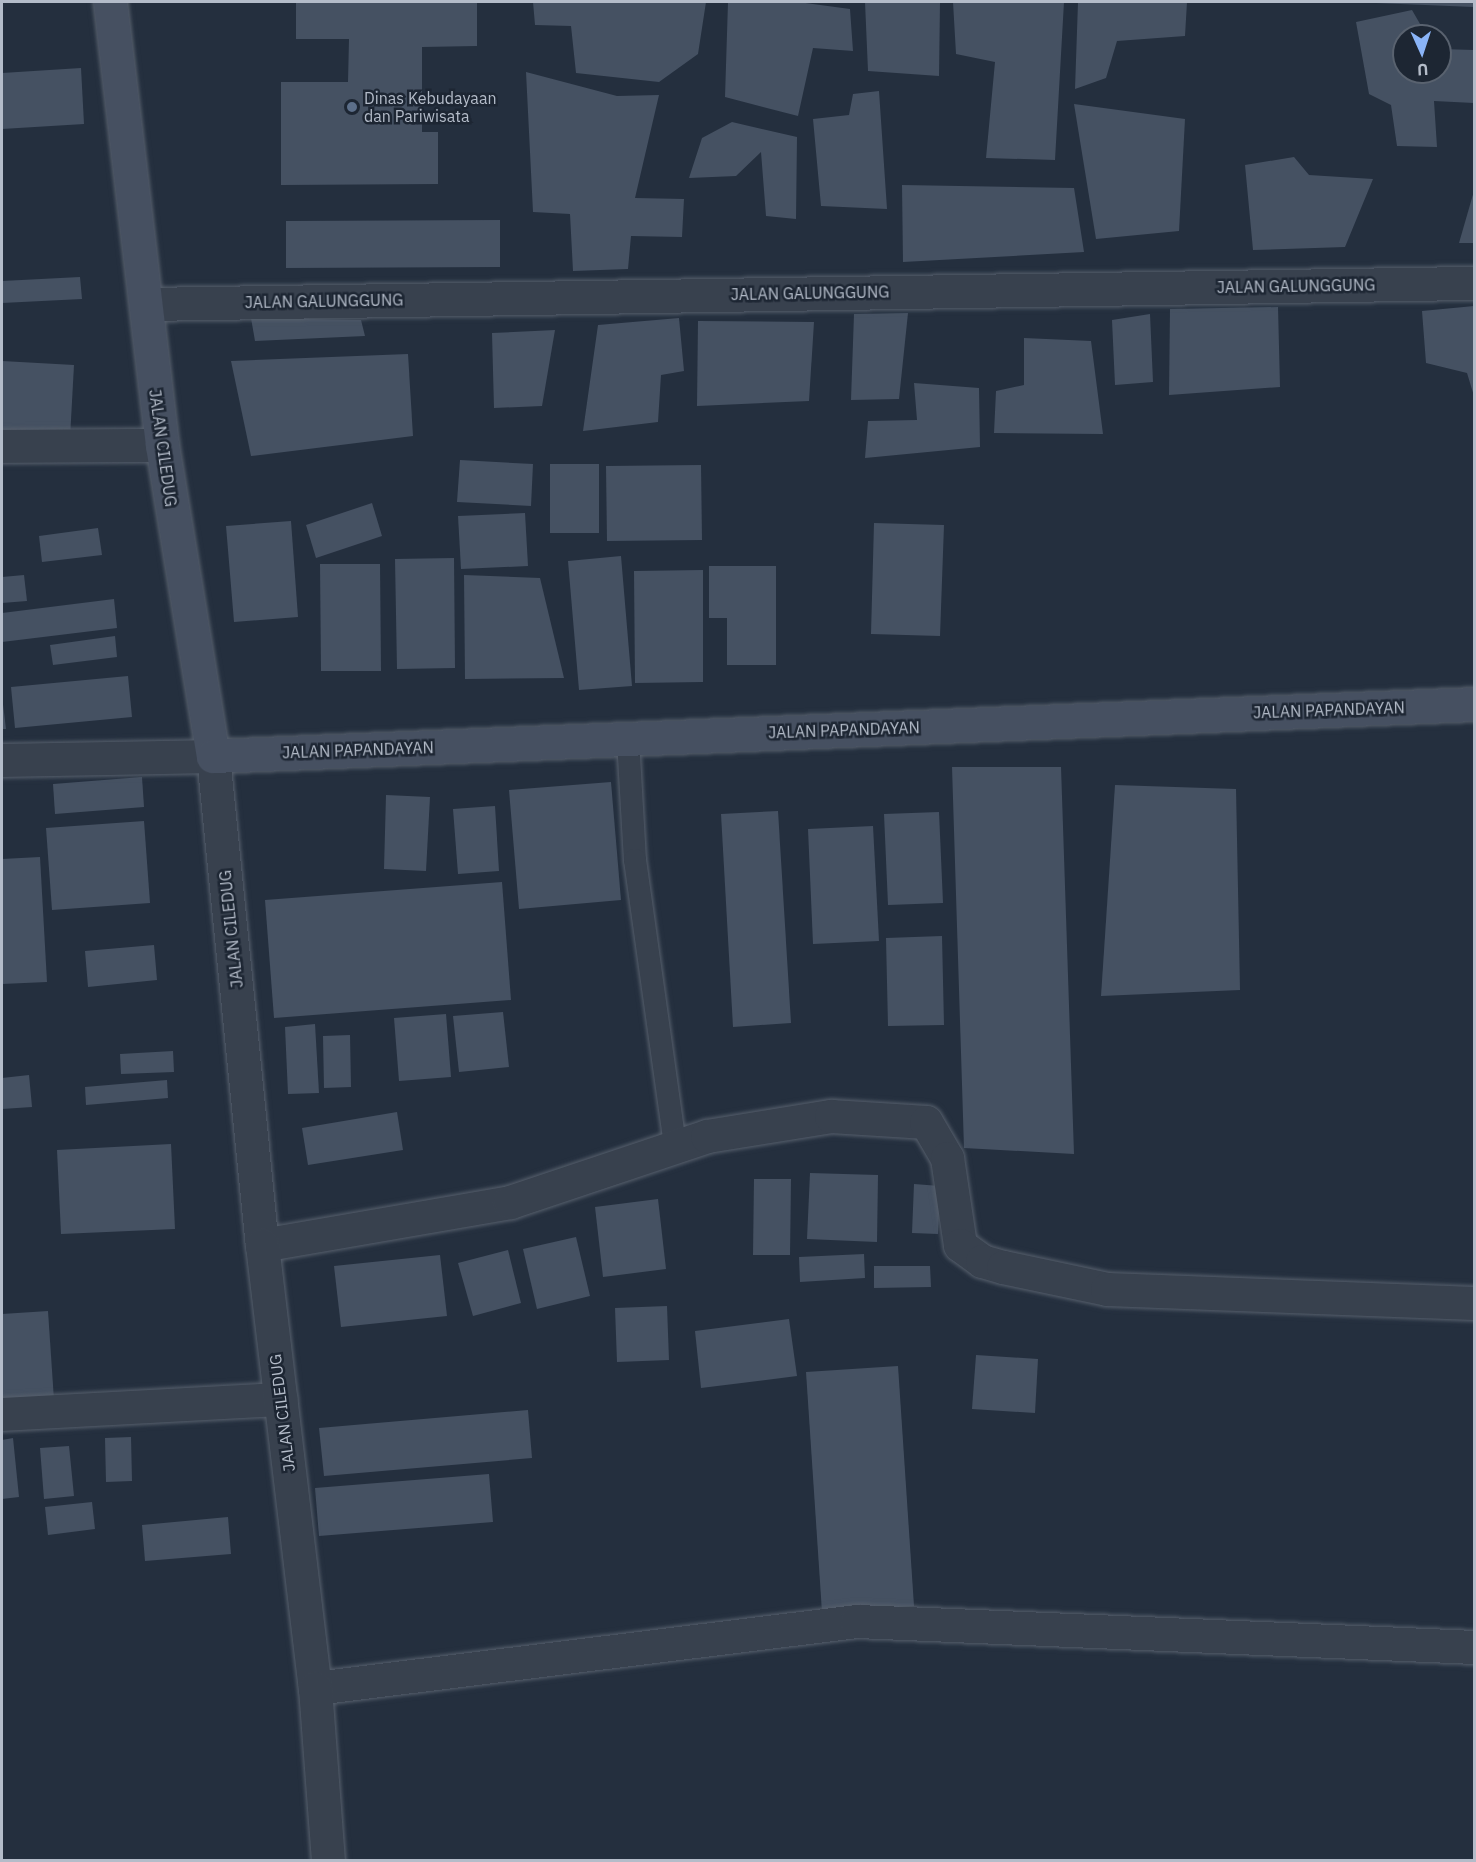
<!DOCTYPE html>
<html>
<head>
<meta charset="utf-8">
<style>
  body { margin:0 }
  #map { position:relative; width:1476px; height:1862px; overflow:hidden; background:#242f3e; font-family:"IBM Plex Sans",sans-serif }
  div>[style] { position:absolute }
  .building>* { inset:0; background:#455162 }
  .roads { filter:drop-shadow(0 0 2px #565f6c) drop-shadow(0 0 2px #565f6c) }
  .service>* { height:22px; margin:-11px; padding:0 11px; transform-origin:11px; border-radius:11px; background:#38414e }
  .minor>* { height:33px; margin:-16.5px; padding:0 16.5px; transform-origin:16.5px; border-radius:16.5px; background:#38414e }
  .tertiary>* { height:33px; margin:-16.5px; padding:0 16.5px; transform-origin:16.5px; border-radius:16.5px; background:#38414e }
  .secondary>* { height:33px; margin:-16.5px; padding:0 16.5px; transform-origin:16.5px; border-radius:16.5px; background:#465061 }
  .dots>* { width:16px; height:16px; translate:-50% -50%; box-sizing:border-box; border:3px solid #1d2633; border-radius:50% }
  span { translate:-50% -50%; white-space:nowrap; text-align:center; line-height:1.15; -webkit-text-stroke:5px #1d2633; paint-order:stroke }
  .poi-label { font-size:16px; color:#b4bcc9 }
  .left { translate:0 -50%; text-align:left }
  .street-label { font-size:16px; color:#b4bcc9 }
  .frame { position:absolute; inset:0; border:3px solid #b4bcc9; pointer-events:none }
  .north { position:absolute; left:1392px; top:24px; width:60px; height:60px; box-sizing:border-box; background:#1d2633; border:2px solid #59626f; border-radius:50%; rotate:177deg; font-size:16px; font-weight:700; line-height:24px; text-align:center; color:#b4bcc9 }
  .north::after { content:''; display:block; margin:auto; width:21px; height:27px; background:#8ab4f8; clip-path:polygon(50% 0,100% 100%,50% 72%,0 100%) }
</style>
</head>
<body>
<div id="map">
  <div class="building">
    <div style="clip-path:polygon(296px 2px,477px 2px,477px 46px,422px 47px,422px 132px,438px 132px,438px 184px,281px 185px,281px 82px,348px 82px,349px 39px,296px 39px)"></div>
    <div style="clip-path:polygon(533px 2px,706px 2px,698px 54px,659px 82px,576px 73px,571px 26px,535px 25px)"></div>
    <div style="clip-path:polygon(728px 2px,798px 2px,850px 9px,853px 51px,813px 48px,798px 116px,725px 97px)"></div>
    <div style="clip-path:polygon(865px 2px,940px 2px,939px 76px,868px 71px)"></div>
    <div style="clip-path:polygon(953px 2px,1064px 2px,1055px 160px,986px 158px,995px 62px,956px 54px)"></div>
    <div style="clip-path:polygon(1078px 2px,1187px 2px,1185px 36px,1117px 41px,1106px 78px,1075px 89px)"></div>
    <div style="clip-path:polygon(1376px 2px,1474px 2px,1474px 7px,1376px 3px)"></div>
    <div style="clip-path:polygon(1412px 10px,1427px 36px,1404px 36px,1404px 72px,1440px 72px,1440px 49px,1474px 50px,1474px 103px,1434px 101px,1437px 147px,1397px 146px,1391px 105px,1369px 94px,1356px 22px)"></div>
    <div style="clip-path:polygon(81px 68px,84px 124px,2px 129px,2px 73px)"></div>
    <div style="clip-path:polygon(526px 72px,617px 96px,659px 95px,635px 198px,684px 199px,682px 237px,631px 236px,628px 269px,573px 271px,570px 214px,533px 212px)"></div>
    <div style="clip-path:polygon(879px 91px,887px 209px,821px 206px,813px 119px,849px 115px,853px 94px)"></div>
    <div style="clip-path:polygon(1074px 104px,1185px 119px,1179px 231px,1096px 239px)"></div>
    <div style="clip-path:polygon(732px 122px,797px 137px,796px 219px,766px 216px,761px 152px,736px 176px,689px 178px,702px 138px)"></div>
    <div style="clip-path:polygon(1294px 157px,1309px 175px,1373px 179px,1345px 247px,1253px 250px,1245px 165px)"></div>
    <div style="clip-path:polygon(902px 185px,1074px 188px,1084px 252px,903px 262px)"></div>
    <div style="clip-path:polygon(1474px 191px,1474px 243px,1459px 243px)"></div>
    <div style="clip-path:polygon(500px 220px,500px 267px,286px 268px,286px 221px)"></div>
    <div style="clip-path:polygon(80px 277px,82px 299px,2px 303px,2px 281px)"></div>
    <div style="clip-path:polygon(1474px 306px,1474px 396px,1467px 373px,1426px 363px,1422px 311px)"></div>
    <div style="clip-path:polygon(1278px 307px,1280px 387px,1169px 395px,1170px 309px)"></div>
    <div style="clip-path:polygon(908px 313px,899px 399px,851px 400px,854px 314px)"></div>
    <div style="clip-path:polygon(1150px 314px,1153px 382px,1115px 385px,1112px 320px)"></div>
    <div style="clip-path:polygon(251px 318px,361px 320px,365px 336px,255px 341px)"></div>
    <div style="clip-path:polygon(679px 318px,684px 371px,661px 375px,658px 422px,583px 431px,598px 325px)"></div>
    <div style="clip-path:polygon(698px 321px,814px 322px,809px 401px,697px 406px)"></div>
    <div style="clip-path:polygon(555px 330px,542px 406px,494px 408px,492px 333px)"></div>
    <div style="clip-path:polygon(1024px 338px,1091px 341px,1103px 434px,994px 433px,996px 391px,1024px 385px)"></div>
    <div style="clip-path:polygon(408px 354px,413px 436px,251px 456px,231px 361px)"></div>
    <div style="clip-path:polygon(2px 361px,74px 365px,70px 438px,2px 435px)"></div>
    <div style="clip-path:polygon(914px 383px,979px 388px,980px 447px,865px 458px,868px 421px,917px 420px)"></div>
    <div style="clip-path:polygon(460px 460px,533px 464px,531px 506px,457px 502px)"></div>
    <div style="clip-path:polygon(550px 464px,599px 464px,599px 533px,550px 533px)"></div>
    <div style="clip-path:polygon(701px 465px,702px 540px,607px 541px,606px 466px)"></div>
    <div style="clip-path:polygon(372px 503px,382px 536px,316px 558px,306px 525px)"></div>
    <div style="clip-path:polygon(525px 513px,528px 566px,461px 569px,458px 516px)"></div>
    <div style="clip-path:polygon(291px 521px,298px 617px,234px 622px,226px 526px)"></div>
    <div style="clip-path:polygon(874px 523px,944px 525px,940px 636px,871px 634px)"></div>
    <div style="clip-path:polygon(98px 528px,102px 555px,42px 562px,39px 536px)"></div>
    <div style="clip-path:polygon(621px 556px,632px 686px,579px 690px,568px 561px)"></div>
    <div style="clip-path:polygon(454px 558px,455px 668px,397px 669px,395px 559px)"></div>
    <div style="clip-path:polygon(320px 564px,380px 564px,381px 671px,321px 671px)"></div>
    <div style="clip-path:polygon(709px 566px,776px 566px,776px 665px,727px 665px,727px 618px,709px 618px)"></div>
    <div style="clip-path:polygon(703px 570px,703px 682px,635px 683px,634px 571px)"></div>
    <div style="clip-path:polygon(24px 575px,27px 601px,2px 603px,2px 577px)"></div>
    <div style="clip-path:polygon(464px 575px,540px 578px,564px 678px,465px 679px)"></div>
    <div style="clip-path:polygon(114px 599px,117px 628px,2px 642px,2px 613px)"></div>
    <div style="clip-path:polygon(115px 636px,117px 657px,53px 665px,50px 645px)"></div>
    <div style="clip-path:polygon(128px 676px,132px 717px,15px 728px,11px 687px)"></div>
    <div style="clip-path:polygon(2px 696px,6px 729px,2px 729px)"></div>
    <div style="clip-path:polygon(952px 767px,1061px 767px,1074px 1154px,964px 1148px)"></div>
    <div style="clip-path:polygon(142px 777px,144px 807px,55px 814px,53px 784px)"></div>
    <div style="clip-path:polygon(611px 782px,621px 900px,519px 909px,509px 790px)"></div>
    <div style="clip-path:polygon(1115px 785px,1236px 789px,1240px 990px,1101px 996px)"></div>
    <div style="clip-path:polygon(386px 795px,430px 797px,426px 871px,384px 869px)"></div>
    <div style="clip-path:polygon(495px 806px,499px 871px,458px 874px,453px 809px)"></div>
    <div style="clip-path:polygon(778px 811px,791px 1023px,733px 1027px,721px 814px)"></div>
    <div style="clip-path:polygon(939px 812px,943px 903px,888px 905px,884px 814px)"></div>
    <div style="clip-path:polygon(144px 821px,150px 903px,52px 910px,46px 828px)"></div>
    <div style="clip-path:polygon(873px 826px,879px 941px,813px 944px,808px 829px)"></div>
    <div style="clip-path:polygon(40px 857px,47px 982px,2px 984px,2px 859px)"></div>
    <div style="clip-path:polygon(502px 882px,511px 1000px,274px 1018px,265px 900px)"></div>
    <div style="clip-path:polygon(942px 936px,944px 1025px,888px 1026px,886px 938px)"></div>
    <div style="clip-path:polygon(154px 945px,157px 980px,88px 987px,85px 951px)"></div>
    <div style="clip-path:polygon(503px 1012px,509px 1067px,459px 1072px,453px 1016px)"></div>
    <div style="clip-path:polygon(446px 1014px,451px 1077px,399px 1081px,394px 1018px)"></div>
    <div style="clip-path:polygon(315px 1024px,319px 1093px,288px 1094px,285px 1027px)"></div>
    <div style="clip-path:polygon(350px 1035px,351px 1087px,324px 1088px,323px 1036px)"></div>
    <div style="clip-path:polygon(173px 1051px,174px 1072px,121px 1074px,120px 1054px)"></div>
    <div style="clip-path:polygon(29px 1075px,32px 1107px,2px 1109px,2px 1078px)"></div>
    <div style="clip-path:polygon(167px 1080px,168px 1098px,86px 1105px,85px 1087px)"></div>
    <div style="clip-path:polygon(397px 1112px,403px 1150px,308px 1165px,302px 1128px)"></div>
    <div style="clip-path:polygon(171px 1144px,175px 1229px,61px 1234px,57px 1150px)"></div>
    <div style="clip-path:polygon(810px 1173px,878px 1175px,877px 1242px,807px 1239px)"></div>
    <div style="clip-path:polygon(754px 1179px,791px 1179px,790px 1255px,753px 1255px)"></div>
    <div style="clip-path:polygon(914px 1184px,940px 1186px,938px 1234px,912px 1233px)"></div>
    <div style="clip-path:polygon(658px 1199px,666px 1269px,603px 1277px,595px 1207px)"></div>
    <div style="clip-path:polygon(576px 1237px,590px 1296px,537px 1309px,523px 1249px)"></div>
    <div style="clip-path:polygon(508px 1250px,521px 1303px,473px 1316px,458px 1263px)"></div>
    <div style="clip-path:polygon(864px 1254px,865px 1278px,800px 1282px,799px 1257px)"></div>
    <div style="clip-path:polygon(440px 1255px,447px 1316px,341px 1327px,334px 1266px)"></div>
    <div style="clip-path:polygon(874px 1266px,930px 1266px,931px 1287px,874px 1288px)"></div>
    <div style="clip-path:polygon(667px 1306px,669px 1360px,617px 1362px,615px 1308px)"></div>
    <div style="clip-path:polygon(48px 1311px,54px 1400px,2px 1404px,2px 1314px)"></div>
    <div style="clip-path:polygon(789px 1319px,797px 1376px,701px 1388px,695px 1331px)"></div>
    <div style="clip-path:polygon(976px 1355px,1038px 1359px,1035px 1413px,972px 1409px)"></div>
    <div style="clip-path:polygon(898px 1366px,914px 1606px,822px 1612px,806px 1372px)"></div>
    <div style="clip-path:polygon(528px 1410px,532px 1458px,324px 1476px,319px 1428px)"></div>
    <div style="clip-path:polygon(131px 1437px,132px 1481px,106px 1482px,105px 1438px)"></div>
    <div style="clip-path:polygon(13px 1438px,19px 1497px,2px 1499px,2px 1440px)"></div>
    <div style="clip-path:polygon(69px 1446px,74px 1496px,44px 1499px,40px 1448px)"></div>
    <div style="clip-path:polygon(489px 1474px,493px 1522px,319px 1536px,315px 1488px)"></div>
    <div style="clip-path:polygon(92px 1502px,95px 1529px,48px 1535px,45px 1507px)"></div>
    <div style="clip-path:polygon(228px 1517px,231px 1554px,145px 1561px,142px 1525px)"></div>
  </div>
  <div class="roads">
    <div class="service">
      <div style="left:628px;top:739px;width:121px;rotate:86.7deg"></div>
      <div style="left:635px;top:860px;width:289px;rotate:82deg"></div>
    </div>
    <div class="minor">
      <div style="left:146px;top:304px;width:1328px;rotate:-0.91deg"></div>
      <div style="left:2px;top:446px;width:160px;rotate:-0.4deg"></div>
      <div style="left:2px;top:760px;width:211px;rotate:-1.1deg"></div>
      <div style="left:262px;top:1245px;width:252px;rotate:-9.8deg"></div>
      <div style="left:510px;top:1202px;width:208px;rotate:-18.5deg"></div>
      <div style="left:707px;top:1136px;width:126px;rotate:-9.2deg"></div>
      <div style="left:831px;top:1116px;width:95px;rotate:3.6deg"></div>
      <div style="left:926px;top:1122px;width:42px;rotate:59.7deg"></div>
      <div style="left:947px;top:1158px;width:88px;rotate:81.5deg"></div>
      <div style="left:960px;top:1245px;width:27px;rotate:36deg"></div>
      <div style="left:982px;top:1261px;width:22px;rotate:16deg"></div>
      <div style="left:1003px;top:1267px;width:106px;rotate:11.9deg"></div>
      <div style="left:1107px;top:1289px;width:367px;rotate:2.2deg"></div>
      <div style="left:2px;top:1414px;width:279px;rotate:-3.1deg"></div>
      <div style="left:315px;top:1688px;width:546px;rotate:-7.05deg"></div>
      <div style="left:857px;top:1621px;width:618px;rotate:2.41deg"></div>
    </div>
    <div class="tertiary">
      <div style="left:213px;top:756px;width:491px;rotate:84.3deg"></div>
      <div style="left:262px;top:1245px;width:446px;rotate:83.2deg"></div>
      <div style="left:315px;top:1688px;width:172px;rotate:85.7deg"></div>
    </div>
    <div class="secondary">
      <div style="left:110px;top:2px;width:446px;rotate:83.3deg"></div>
      <div style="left:162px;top:445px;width:315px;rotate:80.7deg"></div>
      <div style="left:213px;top:756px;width:1262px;rotate:-2.36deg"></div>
    </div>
  </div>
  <div class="dots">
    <div style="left:352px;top:107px;background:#5c6f8a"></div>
  </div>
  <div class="poi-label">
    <span class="left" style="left:364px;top:107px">Dinas Kebudayaan<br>dan Pariwisata</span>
  </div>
  <div class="street-label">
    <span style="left:1296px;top:286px;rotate:-1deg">JALAN GALUNGGUNG</span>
    <span style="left:810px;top:293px;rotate:-1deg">JALAN GALUNGGUNG</span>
    <span style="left:324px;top:301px;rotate:-1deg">JALAN GALUNGGUNG</span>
    <span style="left:163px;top:448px;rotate:82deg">JALAN CILEDUG</span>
    <span style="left:1329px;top:710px;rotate:-2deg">JALAN PAPANDAYAN</span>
    <span style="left:844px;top:730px;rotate:-2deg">JALAN PAPANDAYAN</span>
    <span style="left:358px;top:750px;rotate:-2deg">JALAN PAPANDAYAN</span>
    <span style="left:231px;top:929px;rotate:-96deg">JALAN CILEDUG</span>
    <span style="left:282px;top:1413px;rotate:-97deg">JALAN CILEDUG</span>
  </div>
  <div class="frame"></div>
  <div class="north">U</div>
</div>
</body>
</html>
